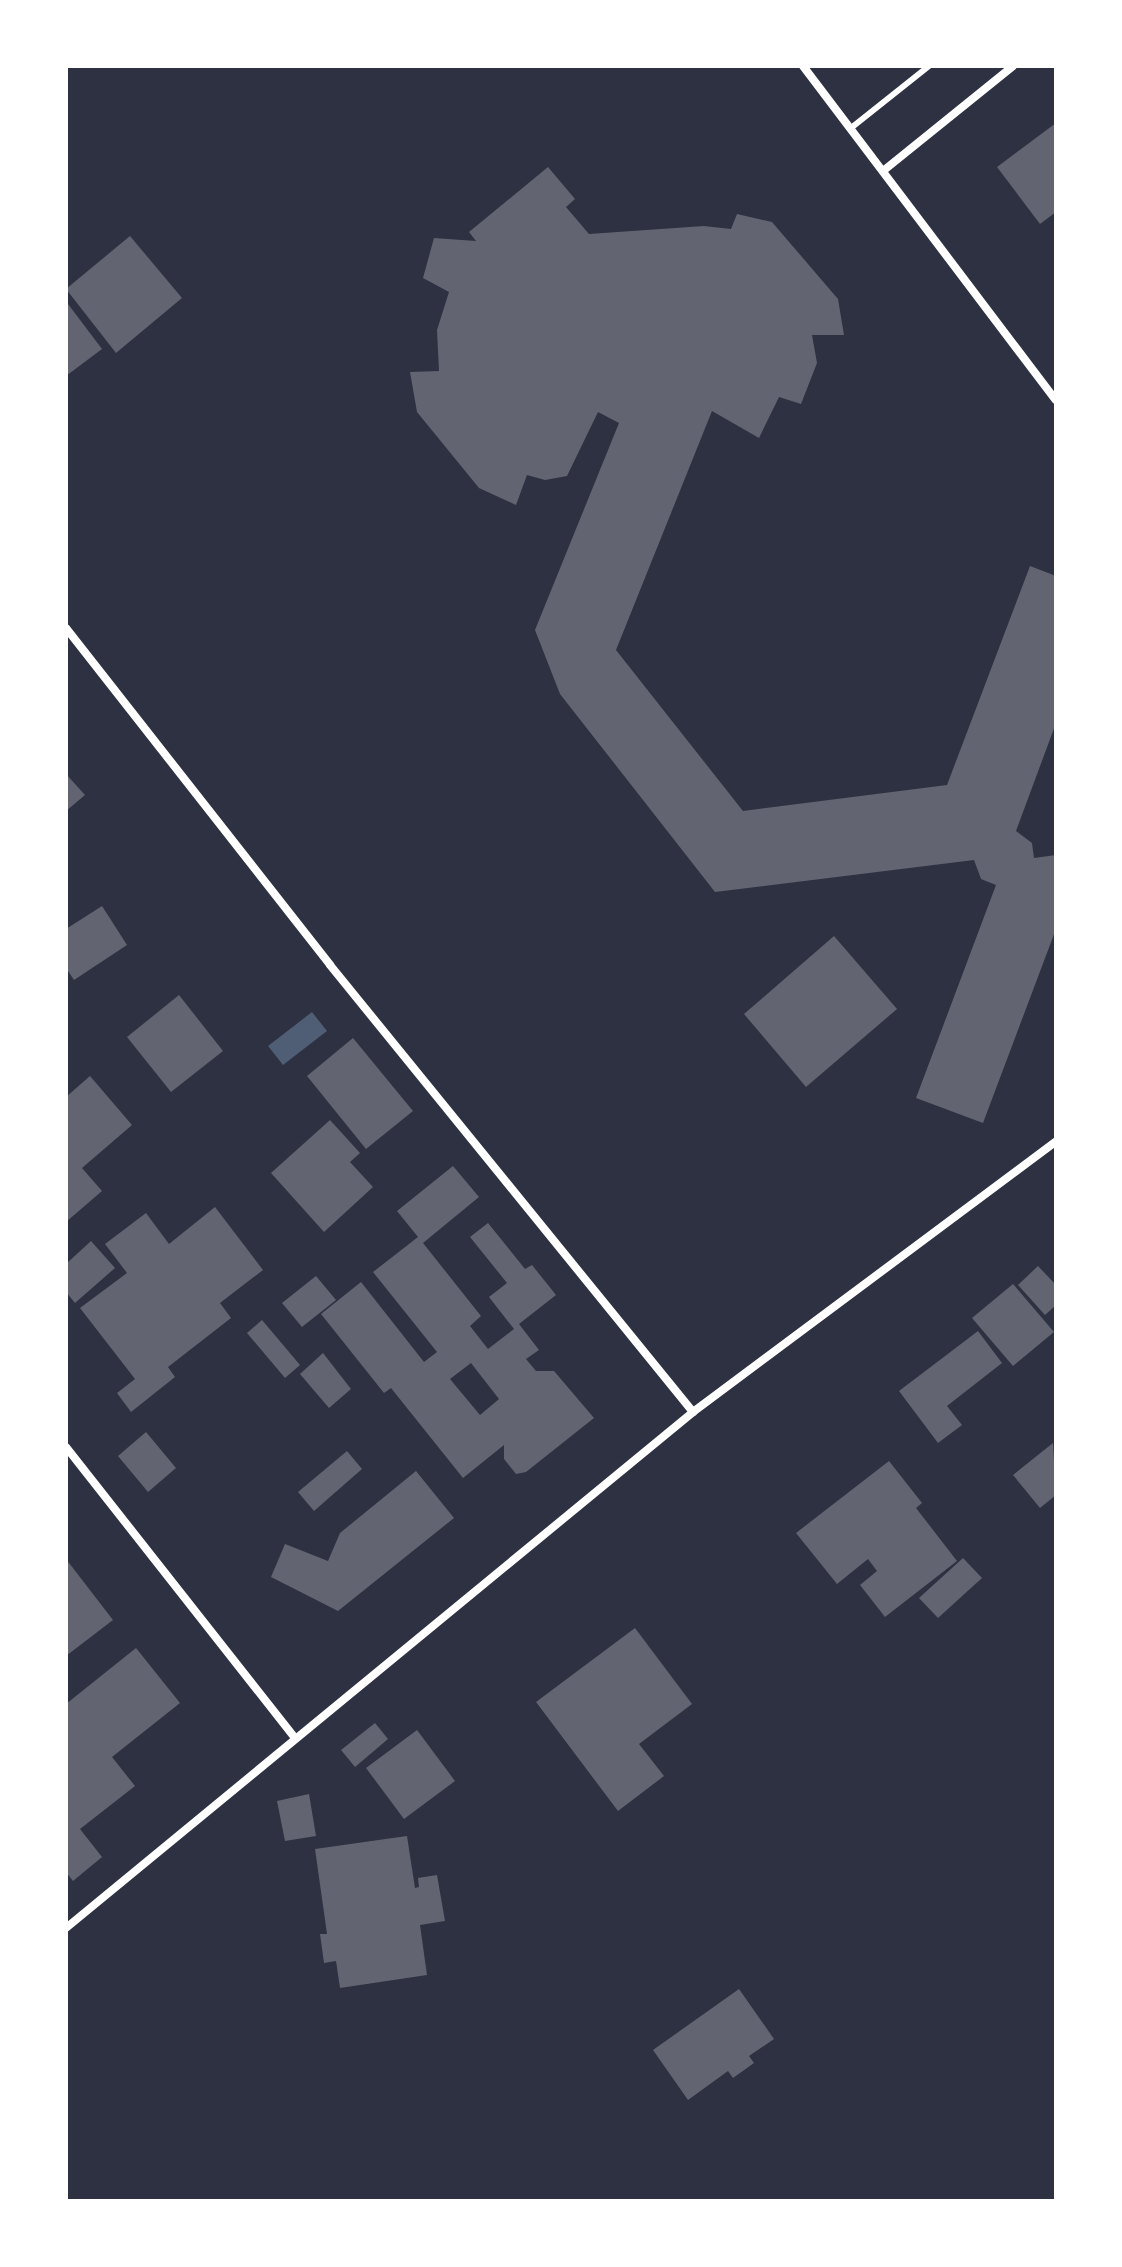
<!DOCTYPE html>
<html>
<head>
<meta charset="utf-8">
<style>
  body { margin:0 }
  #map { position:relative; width:1122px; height:2267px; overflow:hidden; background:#2d3142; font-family:Manrope,sans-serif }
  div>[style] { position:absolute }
  .water>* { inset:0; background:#4f5d75 }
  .building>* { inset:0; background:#626471 }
  .service>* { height:6px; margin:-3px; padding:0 3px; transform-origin:3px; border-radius:3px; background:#fff }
  .minor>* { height:8px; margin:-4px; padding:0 4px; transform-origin:4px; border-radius:4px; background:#fff }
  span { translate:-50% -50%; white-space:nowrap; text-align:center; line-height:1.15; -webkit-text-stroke:7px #fff; paint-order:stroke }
  .frame { position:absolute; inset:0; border:68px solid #fff; pointer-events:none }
</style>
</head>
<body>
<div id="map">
  <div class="water">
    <div style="clip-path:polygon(312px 1012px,327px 1031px,283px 1065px,268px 1046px)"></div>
  </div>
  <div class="building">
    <div style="clip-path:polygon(1056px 123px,1056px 212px,1040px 224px,997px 167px)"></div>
    <div style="clip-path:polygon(548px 167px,575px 199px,566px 207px,589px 234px,704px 226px,731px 229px,737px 214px,772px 222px,838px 299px,844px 335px,812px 335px,817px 363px,801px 404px,779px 397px,759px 438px,712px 411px,616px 650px,743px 811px,947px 785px,1030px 566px,1056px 576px,1056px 723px,1016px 831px,1032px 843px,1034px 858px,1056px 855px,1056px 929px,983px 1123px,916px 1098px,996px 885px,981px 879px,974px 860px,715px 892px,560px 694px,535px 630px,619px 423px,598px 412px,567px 476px,545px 480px,527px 475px,516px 505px,479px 488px,417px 412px,410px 372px,439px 371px,437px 330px,449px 292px,423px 278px,434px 238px,476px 241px,469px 232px)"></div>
    <div style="clip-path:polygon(130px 236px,182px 298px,116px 353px,66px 289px)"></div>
    <div style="clip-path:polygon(68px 304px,102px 349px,66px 376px,66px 306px)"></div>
    <div style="clip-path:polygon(66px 774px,85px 795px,66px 811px)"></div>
    <div style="clip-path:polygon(102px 906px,127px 945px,74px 980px,66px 968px,66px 929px)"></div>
    <div style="clip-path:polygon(834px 936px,897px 1009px,806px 1087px,744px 1014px)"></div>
    <div style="clip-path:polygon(179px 995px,223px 1051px,171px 1092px,127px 1037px)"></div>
    <div style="clip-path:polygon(353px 1038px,413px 1111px,366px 1149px,307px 1076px)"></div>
    <div style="clip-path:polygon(90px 1076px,132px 1125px,82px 1168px,102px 1191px,66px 1222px,66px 1097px)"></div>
    <div style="clip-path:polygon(330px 1120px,360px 1153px,350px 1162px,373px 1187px,324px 1232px,271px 1173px)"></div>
    <div style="clip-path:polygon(evenodd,453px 1166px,479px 1197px,423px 1243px,481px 1316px,470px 1326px,488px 1349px,514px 1329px,489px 1297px,507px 1283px,470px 1237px,488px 1223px,525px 1269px,532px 1265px,556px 1295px,519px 1324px,539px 1350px,526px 1359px,536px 1371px,554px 1371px,594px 1418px,526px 1472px,516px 1474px,504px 1459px,504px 1445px,463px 1478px,391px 1388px,384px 1393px,321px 1314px,361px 1282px,424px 1362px,437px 1352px,373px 1272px,418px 1237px,397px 1211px,453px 1166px,471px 1363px,499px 1399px,480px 1415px,450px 1379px,471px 1363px)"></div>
    <div style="clip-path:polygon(215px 1207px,263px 1270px,220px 1303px,231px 1318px,168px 1367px,175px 1377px,131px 1412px,117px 1393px,135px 1379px,80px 1308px,127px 1273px,105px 1244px,146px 1213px,169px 1244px)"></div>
    <div style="clip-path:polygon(91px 1241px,115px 1268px,75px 1303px,66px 1292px,66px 1264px)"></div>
    <div style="clip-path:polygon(1038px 1266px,1056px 1285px,1056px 1305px,1045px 1315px,1018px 1285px)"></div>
    <div style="clip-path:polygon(316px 1276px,336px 1300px,302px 1327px,282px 1303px)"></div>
    <div style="clip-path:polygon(1013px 1284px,1054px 1332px,1013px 1366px,972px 1318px)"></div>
    <div style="clip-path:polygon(262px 1320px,300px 1365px,285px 1378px,247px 1333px)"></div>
    <div style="clip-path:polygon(978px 1331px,1002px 1363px,947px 1406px,962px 1425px,938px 1443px,899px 1391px)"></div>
    <div style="clip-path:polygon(323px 1353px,351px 1389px,329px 1408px,300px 1374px)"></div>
    <div style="clip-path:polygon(146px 1432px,176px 1468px,148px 1492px,118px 1456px)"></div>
    <div style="clip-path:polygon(1053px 1443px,1056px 1495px,1040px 1508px,1013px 1475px)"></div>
    <div style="clip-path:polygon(347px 1451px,362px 1469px,314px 1511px,298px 1492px)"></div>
    <div style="clip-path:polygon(889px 1461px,922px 1503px,916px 1508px,957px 1561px,885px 1617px,860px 1585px,877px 1571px,868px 1559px,837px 1584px,796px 1533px)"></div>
    <div style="clip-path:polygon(416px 1471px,454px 1518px,338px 1611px,271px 1577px,285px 1544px,328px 1561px,340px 1533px)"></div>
    <div style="clip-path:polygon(963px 1558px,982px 1578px,938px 1618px,919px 1598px)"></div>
    <div style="clip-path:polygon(66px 1559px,113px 1620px,66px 1656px)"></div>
    <div style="clip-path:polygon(635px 1628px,692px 1704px,639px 1744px,664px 1776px,618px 1811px,536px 1702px)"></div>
    <div style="clip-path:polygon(136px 1648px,180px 1703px,112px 1757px,135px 1786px,80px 1829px,102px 1857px,73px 1881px,66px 1872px,66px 1704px)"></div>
    <div style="clip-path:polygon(375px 1723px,388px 1739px,355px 1767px,341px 1750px)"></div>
    <div style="clip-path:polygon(417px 1730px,455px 1781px,404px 1819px,366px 1768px)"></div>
    <div style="clip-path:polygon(309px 1794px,316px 1836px,285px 1841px,277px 1801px)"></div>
    <div style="clip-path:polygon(407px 1836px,415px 1888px,419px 1887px,418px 1878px,437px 1875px,445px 1921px,420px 1925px,427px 1975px,340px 1988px,336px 1961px,324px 1963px,320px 1934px,327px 1934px,315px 1849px)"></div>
    <div style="clip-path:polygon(739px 1989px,774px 2039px,749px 2056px,754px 2063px,733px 2078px,728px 2071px,688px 2100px,653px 2050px)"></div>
  </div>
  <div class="service">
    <div style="left:851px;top:128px;width:100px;rotate:-38.5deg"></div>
  </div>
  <div class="minor">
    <div style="left:803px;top:66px;width:419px;rotate:52.9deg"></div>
    <div style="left:883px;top:171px;width:167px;rotate:-38.9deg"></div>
    <div style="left:66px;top:628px;width:428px;rotate:51.9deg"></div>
    <div style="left:330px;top:965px;width:576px;rotate:50.92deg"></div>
    <div style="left:66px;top:1447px;width:369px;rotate:51.8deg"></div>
    <div style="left:66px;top:1928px;width:812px;rotate:-39.45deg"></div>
    <div style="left:693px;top:1412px;width:453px;rotate:-36.7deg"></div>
  </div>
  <div class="frame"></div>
</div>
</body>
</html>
